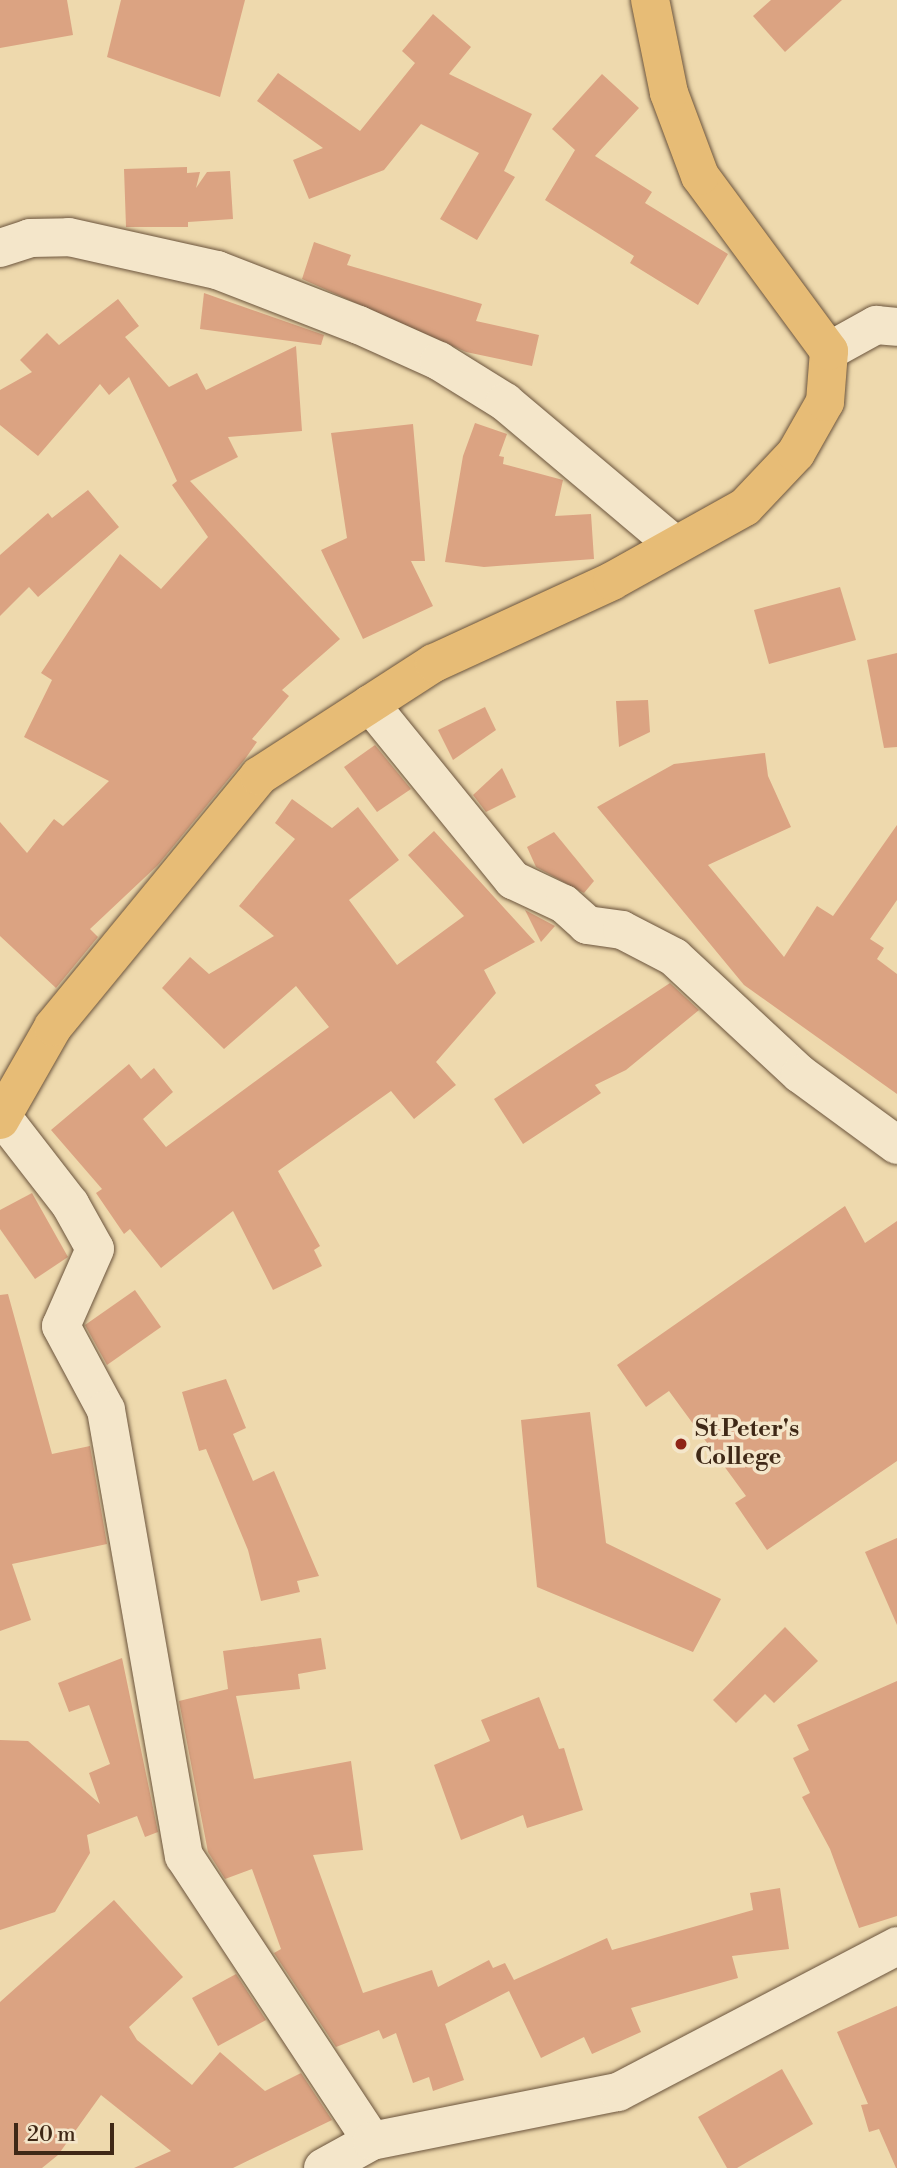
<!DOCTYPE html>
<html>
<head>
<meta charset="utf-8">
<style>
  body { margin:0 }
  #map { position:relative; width:897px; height:2168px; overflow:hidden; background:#eed9ad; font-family:"Libre Bodoni",serif }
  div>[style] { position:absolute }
  .building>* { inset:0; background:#dba382 }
  .roads { filter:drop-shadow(0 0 2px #6b543c) drop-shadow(0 0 2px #6b543c) }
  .minor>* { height:38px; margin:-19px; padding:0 19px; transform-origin:19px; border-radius:19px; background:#f4e6ca }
  .major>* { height:38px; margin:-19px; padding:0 19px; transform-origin:19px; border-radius:19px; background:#e7bc76 }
  .dots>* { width:19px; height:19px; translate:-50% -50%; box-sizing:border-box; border:4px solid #f4e6ca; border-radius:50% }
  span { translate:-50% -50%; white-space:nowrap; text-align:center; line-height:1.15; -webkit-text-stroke:7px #f4e6ca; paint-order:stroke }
  .poi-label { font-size:24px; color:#3f2816; font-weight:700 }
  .left { translate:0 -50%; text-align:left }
  .scale { position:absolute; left:14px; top:2123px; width:100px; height:32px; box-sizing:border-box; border:4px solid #3f2816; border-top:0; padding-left:9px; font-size:21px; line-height:24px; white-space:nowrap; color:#3f2816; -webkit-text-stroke:5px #f4e6ca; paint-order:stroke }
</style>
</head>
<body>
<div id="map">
  <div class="building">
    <div style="clip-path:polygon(0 0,67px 0,73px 35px,0 48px)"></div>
    <div style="clip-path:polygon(121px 0,245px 0,220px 97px,107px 57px)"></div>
    <div style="clip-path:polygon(771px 0,842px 0,785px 52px,753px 16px)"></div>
    <div style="clip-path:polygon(433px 14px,471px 47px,449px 74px,532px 114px,504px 171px,515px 177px,477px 240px,440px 219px,479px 153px,421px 124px,384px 170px,309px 199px,293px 160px,323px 148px,257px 101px,278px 73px,360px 131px,415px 63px,402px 51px)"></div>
    <div style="clip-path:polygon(602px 74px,639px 108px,595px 156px,652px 192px,645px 203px,728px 254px,698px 305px,630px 263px,634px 256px,545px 200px,575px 150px,552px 129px)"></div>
    <div style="clip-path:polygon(187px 167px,187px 173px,200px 172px,196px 188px,207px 172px,230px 171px,233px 219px,188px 222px,188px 227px,126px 227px,124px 169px)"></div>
    <div style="clip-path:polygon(314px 242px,351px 255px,347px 265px,482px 304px,476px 321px,539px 335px,532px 366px,466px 352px,302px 279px)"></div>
    <div style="clip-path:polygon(204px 293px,324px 335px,321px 345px,200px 329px)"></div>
    <div style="clip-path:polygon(118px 299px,139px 326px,125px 337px,169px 387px,197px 373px,206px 390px,296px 346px,302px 431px,228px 437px,238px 457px,190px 481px,340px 639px,282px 690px,289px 696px,252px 739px,257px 742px,245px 759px,158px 865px,90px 929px,98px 937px,56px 988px,0 936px,0 822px,27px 853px,54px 819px,63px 826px,109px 781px,24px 737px,52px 680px,41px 673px,120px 554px,161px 589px,208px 537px,172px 485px,177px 481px,129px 377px,109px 395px,100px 384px,38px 456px,0 425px,0 390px,32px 372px,20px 360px,47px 333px,59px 345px)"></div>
    <div style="clip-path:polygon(475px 423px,507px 434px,499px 456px,504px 457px,503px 464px,563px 480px,555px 516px,591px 514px,594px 559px,484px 567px,445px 562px,463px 456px)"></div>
    <div style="clip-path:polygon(413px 424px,425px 561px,411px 561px,433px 606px,363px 639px,321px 550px,347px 538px,331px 433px)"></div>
    <div style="clip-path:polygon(88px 490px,119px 527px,38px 597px,29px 587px,0 616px,0 555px,48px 513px,52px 518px)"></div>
    <div style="clip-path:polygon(840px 587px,856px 640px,769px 664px,754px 610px)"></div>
    <div style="clip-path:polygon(897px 653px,897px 747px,884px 748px,867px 660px)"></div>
    <div style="clip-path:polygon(648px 700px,650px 732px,619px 747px,616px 701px)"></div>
    <div style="clip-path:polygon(485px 707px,496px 730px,453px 760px,438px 730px)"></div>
    <div style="clip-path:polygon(375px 745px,411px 789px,377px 812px,344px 767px)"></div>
    <div style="clip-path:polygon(765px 753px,768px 776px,791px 827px,708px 865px,784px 957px,817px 906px,833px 916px,897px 825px,897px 900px,870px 939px,884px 948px,877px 959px,897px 974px,897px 1094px,744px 985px,597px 807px,674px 764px)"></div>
    <div style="clip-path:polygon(502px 768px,516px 797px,486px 812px,473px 795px)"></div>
    <div style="clip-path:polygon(292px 799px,332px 828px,358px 807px,399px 860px,349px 900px,397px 965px,464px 916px,408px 855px,434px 831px,535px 942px,484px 970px,496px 993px,436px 1062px,456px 1085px,414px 1119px,391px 1091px,278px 1171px,320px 1246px,314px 1250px,322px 1266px,273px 1290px,233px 1211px,161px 1268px,130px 1229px,124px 1234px,96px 1193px,102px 1189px,51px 1130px,129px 1064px,141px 1079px,154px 1068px,173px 1092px,143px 1119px,166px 1147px,329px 1027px,296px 986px,224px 1049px,162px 988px,190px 957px,209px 974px,274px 936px,239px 906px,295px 839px,275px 823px)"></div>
    <div style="clip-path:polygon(554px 832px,594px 881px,584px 893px,536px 867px,527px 847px)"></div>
    <div style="clip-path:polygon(525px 910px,555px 926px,541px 942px)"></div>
    <div style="clip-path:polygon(670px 983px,699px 1010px,626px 1070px,595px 1085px,601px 1093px,523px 1144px,494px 1099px)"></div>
    <div style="clip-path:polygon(32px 1193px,68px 1257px,35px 1279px,0 1229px,0 1210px)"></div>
    <div style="clip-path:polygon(845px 1206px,865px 1243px,897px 1221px,897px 1461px,767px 1550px,735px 1503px,746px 1496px,669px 1391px,646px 1407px,617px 1365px)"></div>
    <div style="clip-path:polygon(135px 1290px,161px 1327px,107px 1365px,85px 1325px)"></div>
    <div style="clip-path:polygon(8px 1294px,52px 1454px,90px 1446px,107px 1544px,12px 1564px,31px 1620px,0 1631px,0 1295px)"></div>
    <div style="clip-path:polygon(226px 1379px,246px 1428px,233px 1434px,253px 1481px,274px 1471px,319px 1576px,297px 1581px,300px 1592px,261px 1601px,248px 1550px,206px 1449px,199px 1451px,182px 1392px)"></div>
    <div style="clip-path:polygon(590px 1412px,606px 1543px,721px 1599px,693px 1652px,537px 1587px,521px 1420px)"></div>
    <div style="clip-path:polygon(897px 1538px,897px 1625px,865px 1552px)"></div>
    <div style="clip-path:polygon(785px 1627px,818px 1661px,774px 1703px,765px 1694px,736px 1723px,713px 1700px)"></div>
    <div style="clip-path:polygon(321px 1638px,326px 1669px,298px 1674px,300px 1689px,236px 1696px,254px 1779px,351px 1761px,363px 1850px,313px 1855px,363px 1993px,432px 1970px,438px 1987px,489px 1960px,493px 1968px,505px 1963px,514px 1980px,607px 1938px,612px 1950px,753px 1910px,750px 1893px,780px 1888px,789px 1949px,732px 1956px,738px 1978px,631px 2008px,641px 2032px,592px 2054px,584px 2037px,541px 2058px,509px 1991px,445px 2024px,464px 2080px,433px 2091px,429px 2077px,413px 2083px,396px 2033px,383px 2039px,379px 2030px,336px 2047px,274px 1953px,281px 1949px,252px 1869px,225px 1879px,208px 1852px,179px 1701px,228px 1689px,223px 1651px)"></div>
    <div style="clip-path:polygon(122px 1658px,158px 1832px,145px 1837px,137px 1816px,87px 1835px,90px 1853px,55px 1912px,0 1930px,0 1740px,28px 1741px,100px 1804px,89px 1773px,110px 1764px,89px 1705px,69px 1712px,58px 1683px)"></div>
    <div style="clip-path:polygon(897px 1681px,897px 1916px,859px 1928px,830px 1849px,802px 1797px,810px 1793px,793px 1758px,809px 1750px,797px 1725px)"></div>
    <div style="clip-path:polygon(539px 1697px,559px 1749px,564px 1748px,583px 1810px,527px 1828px,523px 1815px,461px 1840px,434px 1765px,490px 1741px,481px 1720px)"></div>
    <div style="clip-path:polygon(114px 1900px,183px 1977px,129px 2027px,137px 2040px,192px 2085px,220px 2052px,265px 2091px,301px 2073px,332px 2120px,233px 2168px,134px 2168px,171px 2151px,101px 2095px,58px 2155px,42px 2168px,0 2168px,0 2002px)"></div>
    <div style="clip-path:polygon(236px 1974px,266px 2020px,218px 2046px,192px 1998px)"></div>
    <div style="clip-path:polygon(897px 2006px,897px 2168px,896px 2168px,879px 2129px,869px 2132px,861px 2105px,868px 2104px,837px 2032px)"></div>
    <div style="clip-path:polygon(782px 2069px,813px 2124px,737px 2168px,727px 2168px,698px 2117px)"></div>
  </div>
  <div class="roads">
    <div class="minor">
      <div style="left:0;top:248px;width:32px;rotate:-18deg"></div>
      <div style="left:30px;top:238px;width:39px;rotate:-1deg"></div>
      <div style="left:69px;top:237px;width:152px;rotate:12.6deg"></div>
      <div style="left:217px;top:270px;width:152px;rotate:21.2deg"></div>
      <div style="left:359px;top:325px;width:88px;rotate:24.2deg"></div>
      <div style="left:439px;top:361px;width:78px;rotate:31.8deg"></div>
      <div style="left:505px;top:402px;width:222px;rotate:40.1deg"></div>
      <div style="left:829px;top:351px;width:54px;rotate:-29deg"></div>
      <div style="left:876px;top:325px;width:21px;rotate:5deg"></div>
      <div style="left:370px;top:704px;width:227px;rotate:50.9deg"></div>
      <div style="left:513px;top:880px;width:56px;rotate:25.2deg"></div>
      <div style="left:564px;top:904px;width:31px;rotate:42deg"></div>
      <div style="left:587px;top:925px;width:35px;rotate:8deg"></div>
      <div style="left:622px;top:930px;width:59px;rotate:27.4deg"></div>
      <div style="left:674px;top:957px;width:172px;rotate:42.9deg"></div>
      <div style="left:800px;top:1074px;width:120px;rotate:36.2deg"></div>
      <div style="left:4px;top:1119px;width:108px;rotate:52.2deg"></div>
      <div style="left:70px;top:1204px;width:51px;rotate:60.9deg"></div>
      <div style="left:95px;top:1249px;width:84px;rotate:113.8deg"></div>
      <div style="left:61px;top:1326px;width:95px;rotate:61.8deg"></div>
      <div style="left:106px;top:1410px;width:453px;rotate:80.1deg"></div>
      <div style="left:184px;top:1856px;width:341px;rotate:56.6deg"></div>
      <div style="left:323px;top:2168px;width:56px;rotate:-28.9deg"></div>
      <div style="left:372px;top:2141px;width:251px;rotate:-11.3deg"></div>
      <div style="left:618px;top:2092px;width:315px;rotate:-27.6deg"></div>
    </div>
    <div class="major">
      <div style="left:0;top:1120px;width:107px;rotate:-60.3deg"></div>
      <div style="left:53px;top:1027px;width:325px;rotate:-50.6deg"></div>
      <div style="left:259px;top:776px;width:208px;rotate:-32.9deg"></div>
      <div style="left:434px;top:663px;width:196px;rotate:-24.7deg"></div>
      <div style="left:612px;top:581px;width:152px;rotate:-29.1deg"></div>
      <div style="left:745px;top:507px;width:74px;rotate:-46.6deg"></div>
      <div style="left:796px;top:453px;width:59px;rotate:-60.4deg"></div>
      <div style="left:825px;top:402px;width:51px;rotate:-85.5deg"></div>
      <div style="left:829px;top:351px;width:217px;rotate:-126.4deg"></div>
      <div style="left:700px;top:176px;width:89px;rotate:-110.5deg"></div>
      <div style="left:669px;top:93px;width:95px;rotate:-101.5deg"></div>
    </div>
  </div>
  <div class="dots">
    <div style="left:681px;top:1444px;background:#8f2418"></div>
  </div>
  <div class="poi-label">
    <span class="left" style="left:695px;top:1444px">St Peter's<br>College</span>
  </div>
  <div class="scale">20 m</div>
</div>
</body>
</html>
